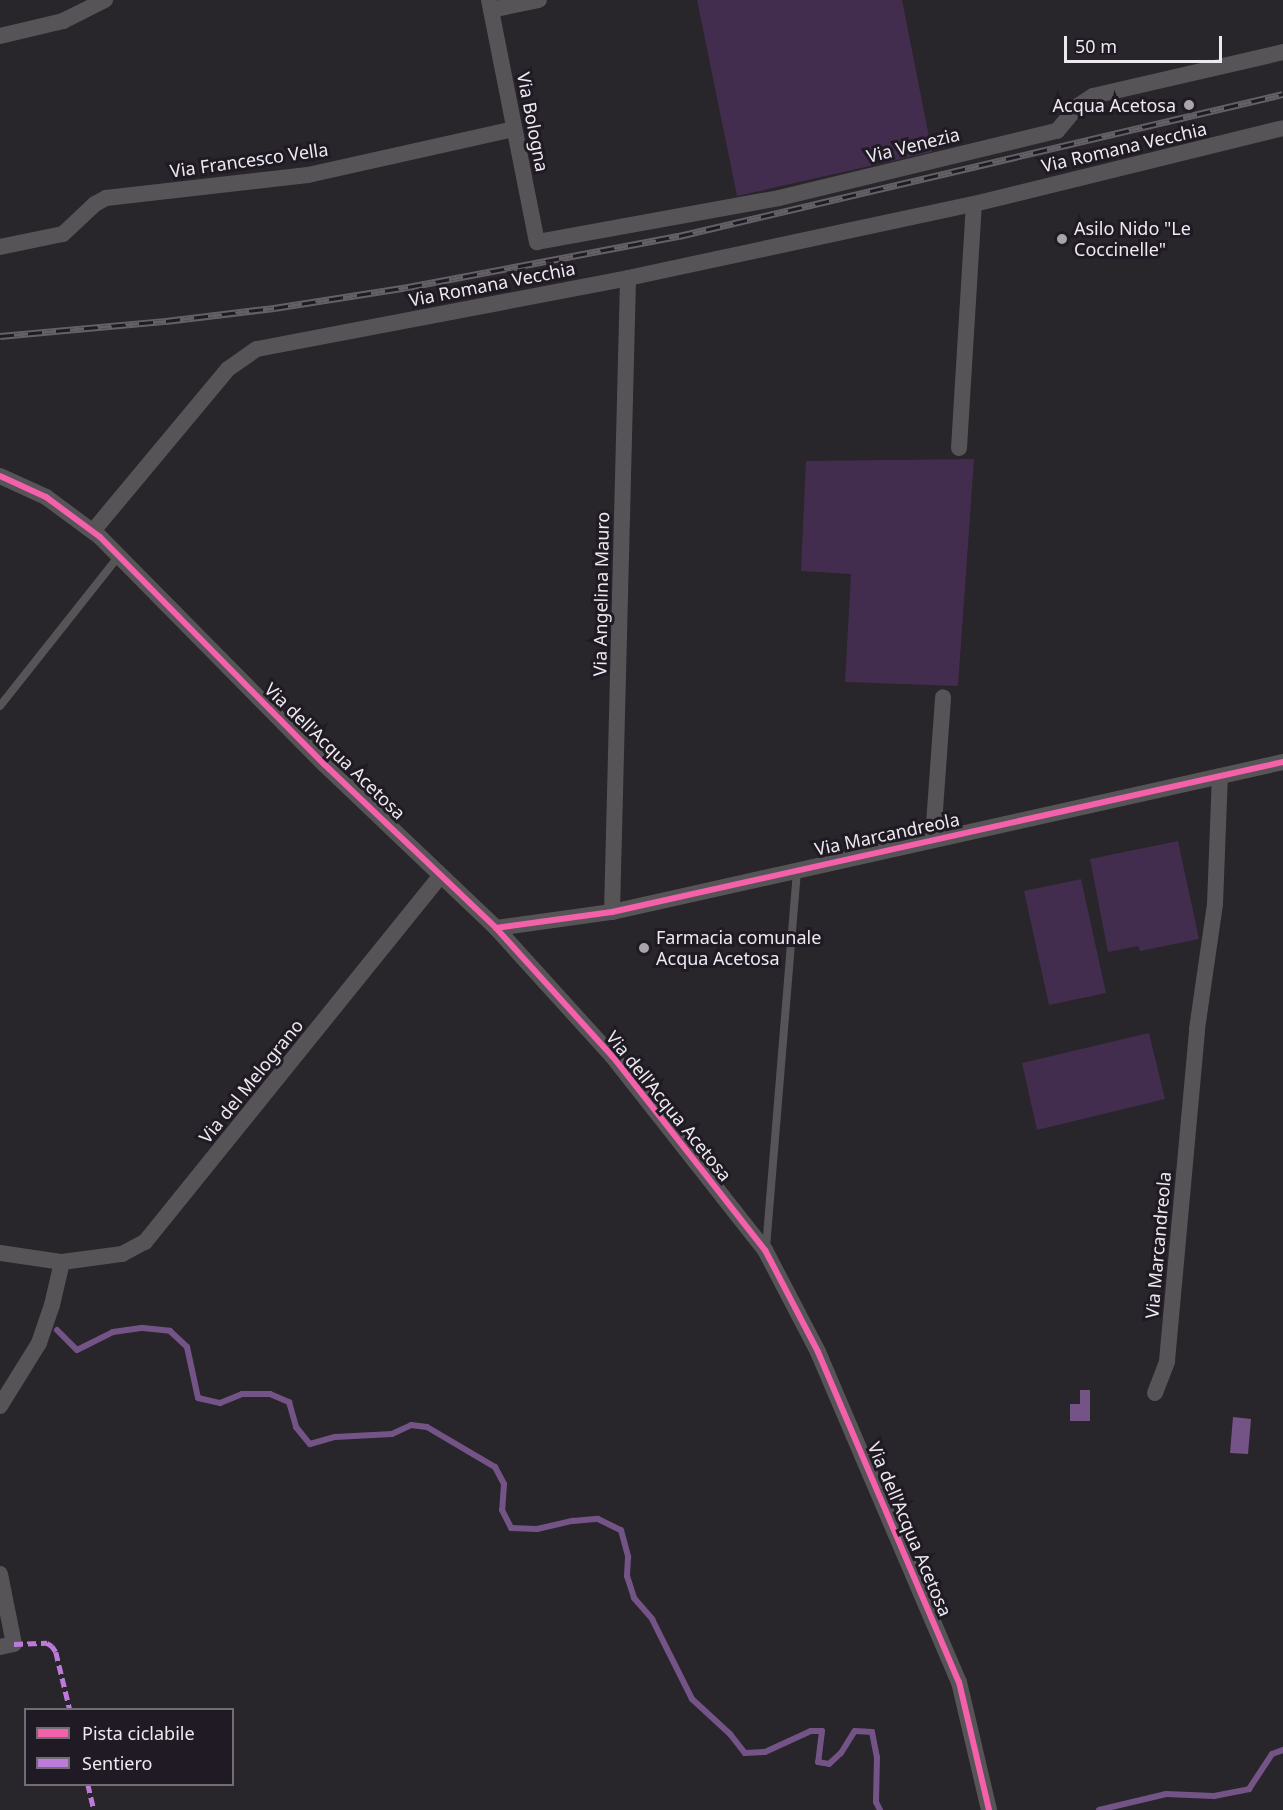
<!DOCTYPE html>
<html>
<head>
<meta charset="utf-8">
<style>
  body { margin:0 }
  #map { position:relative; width:1283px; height:1810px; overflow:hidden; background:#28252b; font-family:"Noto Sans",sans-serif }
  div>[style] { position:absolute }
  .green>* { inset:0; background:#432d4e }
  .water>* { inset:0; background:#745486 }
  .stream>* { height:6px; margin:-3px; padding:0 3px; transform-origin:3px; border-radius:3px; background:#745486 }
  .lane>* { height:8px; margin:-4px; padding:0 4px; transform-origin:4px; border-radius:4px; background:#565457 }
  .street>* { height:16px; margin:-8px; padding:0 8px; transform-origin:8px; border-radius:8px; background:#565457 }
  .rail>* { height:7px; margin-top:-3.5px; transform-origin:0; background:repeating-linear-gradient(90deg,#1f1a23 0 14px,#646166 0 28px); box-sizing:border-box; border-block:2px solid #646166 }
  .quiet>* { height:4.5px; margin-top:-2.25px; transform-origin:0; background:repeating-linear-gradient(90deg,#bd7bd9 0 9px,transparent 0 13.5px) }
  .cycleway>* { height:6px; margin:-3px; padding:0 3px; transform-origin:3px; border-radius:3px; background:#f560ab }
  .dots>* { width:16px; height:16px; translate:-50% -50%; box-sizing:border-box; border:3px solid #1f1a23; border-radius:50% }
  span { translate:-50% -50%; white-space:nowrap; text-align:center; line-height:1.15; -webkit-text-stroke:6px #1f1a23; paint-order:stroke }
  .poi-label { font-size:18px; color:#ede9ef }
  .right { translate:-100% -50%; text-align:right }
  .left { translate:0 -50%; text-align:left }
  .street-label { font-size:18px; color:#ede9ef }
  .legend { position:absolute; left:24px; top:1708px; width:210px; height:78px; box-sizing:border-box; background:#1f1a23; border:2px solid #716d75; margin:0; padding:8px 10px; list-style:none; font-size:18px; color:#ede9ef }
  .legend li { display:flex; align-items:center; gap:12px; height:30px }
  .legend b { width:30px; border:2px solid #716d75 }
  .scale { position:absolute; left:1064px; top:36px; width:158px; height:27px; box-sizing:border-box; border:3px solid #ede9ef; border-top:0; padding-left:8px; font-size:18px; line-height:21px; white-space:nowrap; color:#ede9ef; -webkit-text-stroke:4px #1f1a23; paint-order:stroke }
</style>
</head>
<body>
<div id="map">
  <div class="green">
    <div style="clip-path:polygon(697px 0,902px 0,932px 152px,737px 196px)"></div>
    <div style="clip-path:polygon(974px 459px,958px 686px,845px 682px,851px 574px,801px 571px,806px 461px)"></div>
    <div style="clip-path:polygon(1178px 841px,1199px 939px,1140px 951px,1138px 946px,1108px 952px,1090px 859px)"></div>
    <div style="clip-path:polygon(1081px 879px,1106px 993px,1049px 1005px,1024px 891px)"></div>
    <div style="clip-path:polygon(1149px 1033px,1165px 1099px,1037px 1130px,1022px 1063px)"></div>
  </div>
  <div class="water">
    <div style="clip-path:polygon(1080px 1390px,1090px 1390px,1090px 1421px,1070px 1421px,1070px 1404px,1080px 1404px)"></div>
    <div style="clip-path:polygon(1233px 1417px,1251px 1419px,1248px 1454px,1230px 1453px)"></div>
  </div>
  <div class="stream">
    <div style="left:57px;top:1330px;width:28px;rotate:45deg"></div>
    <div style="left:77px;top:1350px;width:40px;rotate:-26.6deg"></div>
    <div style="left:113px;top:1332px;width:30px;rotate:-8deg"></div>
    <div style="left:143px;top:1328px;width:27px;rotate:6deg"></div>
    <div style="left:170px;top:1331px;width:23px;rotate:43deg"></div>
    <div style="left:187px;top:1347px;width:52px;rotate:77.8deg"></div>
    <div style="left:198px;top:1398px;width:23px;rotate:13deg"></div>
    <div style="left:220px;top:1403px;width:24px;rotate:-22deg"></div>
    <div style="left:242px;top:1394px;width:28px"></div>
    <div style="left:270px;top:1394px;width:21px;rotate:23deg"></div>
    <div style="left:289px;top:1402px;width:26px;rotate:74deg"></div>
    <div style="left:296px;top:1427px;width:22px;rotate:51deg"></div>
    <div style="left:310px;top:1444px;width:26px;rotate:-16deg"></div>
    <div style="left:335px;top:1437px;width:57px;rotate:-3deg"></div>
    <div style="left:392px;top:1434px;width:21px;rotate:-25deg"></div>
    <div style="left:411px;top:1425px;width:16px;rotate:7deg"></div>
    <div style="left:427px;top:1427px;width:79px;rotate:30.5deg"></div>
    <div style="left:495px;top:1467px;width:19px;rotate:62deg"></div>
    <div style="left:504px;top:1484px;width:26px;rotate:94deg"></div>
    <div style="left:502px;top:1510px;width:20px;rotate:63deg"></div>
    <div style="left:511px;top:1528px;width:26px;rotate:2deg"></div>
    <div style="left:537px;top:1529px;width:37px;rotate:-13deg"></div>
    <div style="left:573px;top:1521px;width:25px;rotate:-5deg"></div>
    <div style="left:598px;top:1519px;width:25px;rotate:26deg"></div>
    <div style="left:621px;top:1530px;width:28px;rotate:75deg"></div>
    <div style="left:628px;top:1557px;width:19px;rotate:93deg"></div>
    <div style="left:627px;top:1576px;width:23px;rotate:72deg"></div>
    <div style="left:634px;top:1598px;width:28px;rotate:49deg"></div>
    <div style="left:652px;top:1619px;width:89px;rotate:63.4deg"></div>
    <div style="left:692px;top:1699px;width:52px;rotate:42.6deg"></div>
    <div style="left:730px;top:1734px;width:24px;rotate:52deg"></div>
    <div style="left:745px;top:1753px;width:20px;rotate:-3deg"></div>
    <div style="left:765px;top:1752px;width:51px;rotate:-24.5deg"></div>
    <div style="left:811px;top:1731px;width:11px"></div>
    <div style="left:822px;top:1731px;width:31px;rotate:97deg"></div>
    <div style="left:818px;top:1762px;width:11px;rotate:10deg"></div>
    <div style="left:829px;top:1764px;width:16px;rotate:-43deg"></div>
    <div style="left:841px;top:1753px;width:26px;rotate:-58deg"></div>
    <div style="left:855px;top:1731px;width:17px;rotate:3deg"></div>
    <div style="left:872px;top:1732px;width:25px;rotate:79deg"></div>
    <div style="left:877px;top:1757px;width:45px;rotate:91.3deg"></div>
    <div style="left:876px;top:1802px;width:9px;rotate:63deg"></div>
    <div style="left:1099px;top:1810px;width:69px;rotate:-13.4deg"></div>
    <div style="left:1166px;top:1794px;width:48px;rotate:2.4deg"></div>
    <div style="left:1214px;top:1796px;width:36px;rotate:-11deg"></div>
    <div style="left:1249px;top:1789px;width:42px;rotate:-56.7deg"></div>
    <div style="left:1272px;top:1754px;width:12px;rotate:-20deg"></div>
  </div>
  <div class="lane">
    <div style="left:0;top:706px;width:191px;rotate:-51.6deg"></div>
    <div style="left:766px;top:1248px;width:380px;rotate:-85.3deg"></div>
  </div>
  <div class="street">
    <div style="left:489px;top:0;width:247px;rotate:78.8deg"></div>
    <div style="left:537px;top:242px;width:246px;rotate:-10.3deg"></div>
    <div style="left:779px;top:198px;width:286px;rotate:-13.6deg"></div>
    <div style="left:1057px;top:131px;width:33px;rotate:-50deg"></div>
    <div style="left:1078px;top:106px;width:18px;rotate:-34deg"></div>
    <div style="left:1093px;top:96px;width:195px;rotate:-13deg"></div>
    <div style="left:491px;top:10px;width:49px;rotate:-11.8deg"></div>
    <div style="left:0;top:36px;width:65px;rotate:-13.4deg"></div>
    <div style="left:63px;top:21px;width:47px;rotate:-26.6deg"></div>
    <div style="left:0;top:247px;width:64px;rotate:-11.7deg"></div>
    <div style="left:63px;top:234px;width:44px;rotate:-43.2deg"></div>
    <div style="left:95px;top:204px;width:13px;rotate:-29deg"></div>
    <div style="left:106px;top:198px;width:203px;rotate:-6.5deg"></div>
    <div style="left:308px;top:175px;width:211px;rotate:-12.6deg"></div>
    <div style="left:959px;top:448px;width:244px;rotate:-86.5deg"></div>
    <div style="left:0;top:476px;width:51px;rotate:24.5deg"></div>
    <div style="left:46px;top:497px;width:67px;rotate:36.5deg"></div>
    <div style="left:100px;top:537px;width:319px;rotate:45.4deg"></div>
    <div style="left:324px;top:764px;width:238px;rotate:43.6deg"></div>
    <div style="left:496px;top:928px;width:174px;rotate:47.8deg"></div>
    <div style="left:613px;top:1057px;width:246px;rotate:51.8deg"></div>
    <div style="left:765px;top:1250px;width:115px;rotate:62.5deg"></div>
    <div style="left:818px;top:1352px;width:359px;rotate:66.9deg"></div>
    <div style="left:959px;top:1682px;width:131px;rotate:76.8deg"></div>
    <div style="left:93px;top:531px;width:211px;rotate:-50.2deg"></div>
    <div style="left:228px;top:369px;width:35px;rotate:-35deg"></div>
    <div style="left:257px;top:349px;width:378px;rotate:-10.8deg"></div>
    <div style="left:628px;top:278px;width:354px;rotate:-12.1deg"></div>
    <div style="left:974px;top:204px;width:318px;rotate:-13.8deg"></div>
    <div style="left:933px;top:838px;width:141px;rotate:-85.9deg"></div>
    <div style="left:612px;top:912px;width:634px;rotate:-88.55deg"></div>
    <div style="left:496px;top:928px;width:117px;rotate:-7.9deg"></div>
    <div style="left:612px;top:912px;width:688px;rotate:-12.6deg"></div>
    <div style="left:0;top:1253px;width:63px;rotate:8.3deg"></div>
    <div style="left:1155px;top:1393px;width:34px;rotate:-69deg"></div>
    <div style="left:1167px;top:1361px;width:333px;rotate:-84.8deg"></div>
    <div style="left:1197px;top:1029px;width:126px;rotate:-81.8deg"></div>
    <div style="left:1215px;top:904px;width:128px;rotate:-87.8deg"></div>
    <div style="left:0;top:1406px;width:74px;rotate:-58.2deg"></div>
    <div style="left:39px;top:1343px;width:40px;rotate:-71.1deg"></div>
    <div style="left:52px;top:1305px;width:44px;rotate:-76.9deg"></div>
    <div style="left:62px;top:1262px;width:61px;rotate:-7.6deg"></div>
    <div style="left:122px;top:1254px;width:26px;rotate:-28deg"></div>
    <div style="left:145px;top:1242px;width:471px;rotate:-51.1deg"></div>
    <div style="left:0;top:1574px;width:71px;rotate:78.7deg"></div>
    <div style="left:14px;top:1644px;width:14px;rotate:168deg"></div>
  </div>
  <div class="rail">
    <div style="left:0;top:336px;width:167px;rotate:-5.2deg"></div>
    <div style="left:166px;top:321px;width:109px;rotate:-6.9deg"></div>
    <div style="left:274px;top:308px;width:136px;rotate:-8.9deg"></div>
    <div style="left:408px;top:287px;width:276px;rotate:-10.7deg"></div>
    <div style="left:679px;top:236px;width:620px;rotate:-13.23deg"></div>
  </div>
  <div class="quiet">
    <div style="left:14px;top:1644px;width:33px;rotate:-2deg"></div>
    <div style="left:47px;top:1643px;width:6px;rotate:31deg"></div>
    <div style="left:52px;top:1646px;width:7px;rotate:56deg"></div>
    <div style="left:56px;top:1652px;width:60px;rotate:76.4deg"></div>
    <div style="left:88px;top:1784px;width:27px;rotate:77deg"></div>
  </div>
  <div class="cycleway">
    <div style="left:0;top:476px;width:51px;rotate:24.5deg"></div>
    <div style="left:46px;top:497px;width:67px;rotate:36.5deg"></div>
    <div style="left:100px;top:537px;width:319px;rotate:45.4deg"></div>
    <div style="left:324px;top:764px;width:238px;rotate:43.6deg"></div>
    <div style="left:496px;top:928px;width:174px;rotate:47.8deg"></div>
    <div style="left:613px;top:1057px;width:246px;rotate:51.8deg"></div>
    <div style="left:765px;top:1250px;width:115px;rotate:62.5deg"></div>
    <div style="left:818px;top:1352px;width:359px;rotate:66.9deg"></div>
    <div style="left:959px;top:1682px;width:131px;rotate:76.8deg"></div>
    <div style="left:496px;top:928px;width:117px;rotate:-7.9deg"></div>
    <div style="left:612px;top:912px;width:688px;rotate:-12.6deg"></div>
  </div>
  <div class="dots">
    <div style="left:1189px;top:105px;background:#a8a4aa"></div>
    <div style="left:1062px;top:239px;background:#a8a4aa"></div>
    <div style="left:644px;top:948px;background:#a8a4aa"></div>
  </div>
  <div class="poi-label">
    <span class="right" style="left:1176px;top:105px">Acqua Acetosa</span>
    <span class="left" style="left:1074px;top:239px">Asilo Nido "Le<br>Coccinelle"</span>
    <span class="left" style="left:656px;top:948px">Farmacia comunale<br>Acqua Acetosa</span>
  </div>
  <div class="street-label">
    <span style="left:533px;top:122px;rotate:79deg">Via Bologna</span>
    <span style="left:913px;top:145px;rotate:-14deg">Via Venezia</span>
    <span style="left:1124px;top:147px;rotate:-13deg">Via Romana Vecchia</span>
    <span style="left:249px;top:160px;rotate:-8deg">Via Francesco Vella</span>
    <span style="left:492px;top:284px;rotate:-11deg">Via Romana Vecchia</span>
    <span style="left:601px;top:594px;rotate:-89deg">Via Angelina Mauro</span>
    <span style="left:335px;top:751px;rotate:44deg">Via dell'Acqua Acetosa</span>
    <span style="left:887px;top:834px;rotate:-12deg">Via Marcandreola</span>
    <span style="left:251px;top:1081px;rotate:-51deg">Via del Melograno</span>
    <span style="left:669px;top:1106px;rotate:51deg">Via dell'Acqua Acetosa</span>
    <span style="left:1158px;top:1245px;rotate:-85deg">Via Marcandreola</span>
    <span style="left:910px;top:1529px;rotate:67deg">Via dell'Acqua Acetosa</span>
  </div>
  <ul class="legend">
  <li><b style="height:8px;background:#f560ab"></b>Pista ciclabile</li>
  <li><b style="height:8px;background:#bd7bd9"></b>Sentiero</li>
  </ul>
  <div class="scale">50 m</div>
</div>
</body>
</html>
